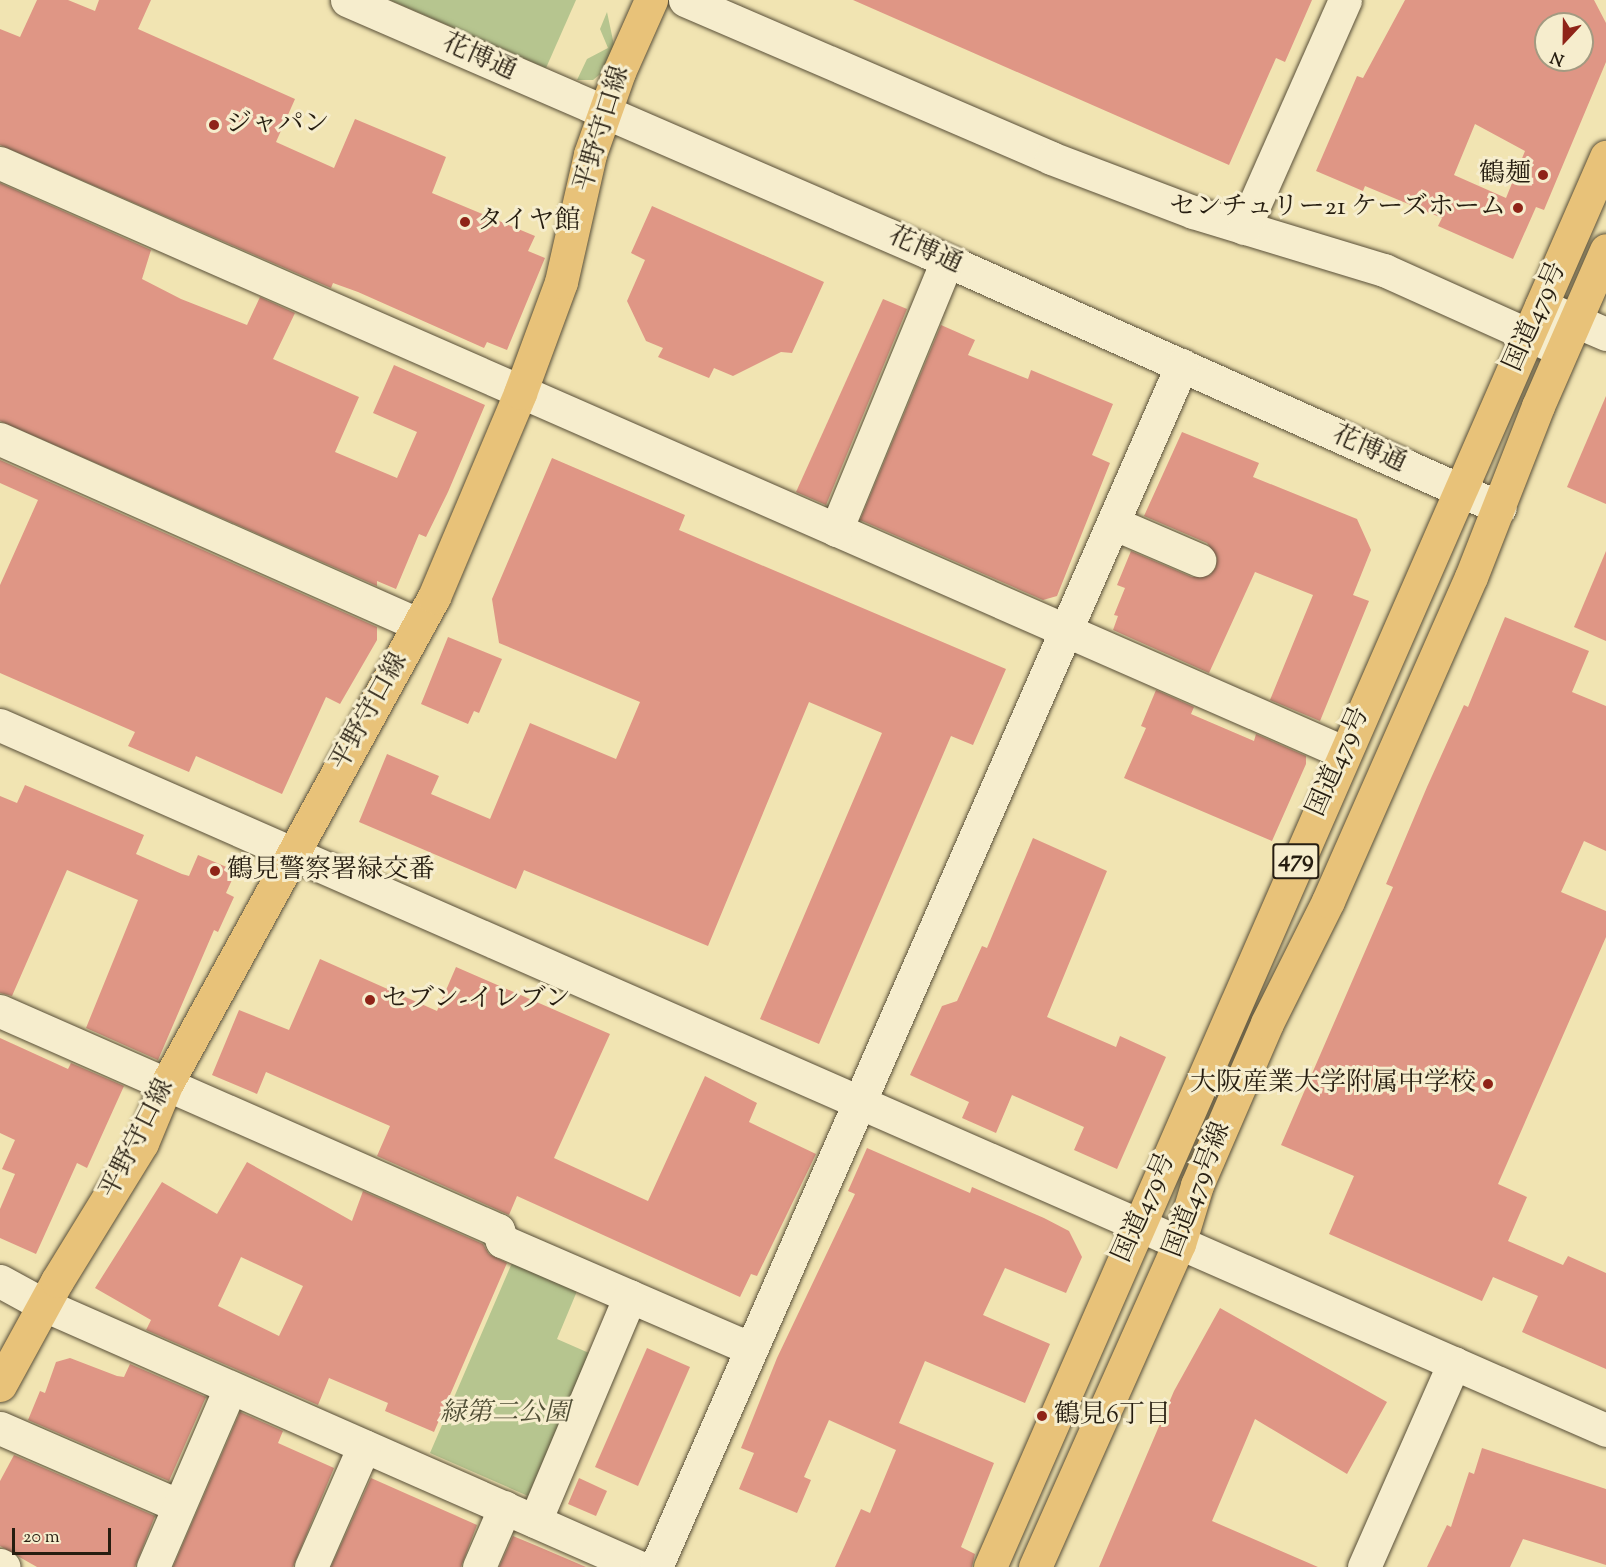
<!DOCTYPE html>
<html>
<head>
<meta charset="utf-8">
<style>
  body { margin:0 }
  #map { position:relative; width:1606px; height:1567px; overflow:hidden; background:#f1e4b2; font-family:"Sorts Mill Goudy","Noto Serif JP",serif }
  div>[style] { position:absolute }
  .green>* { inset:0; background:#b6c58f }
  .building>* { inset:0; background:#df9685 }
  .roads { filter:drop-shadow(0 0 2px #594f38) drop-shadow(0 0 2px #594f38) }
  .minor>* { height:33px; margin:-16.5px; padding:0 16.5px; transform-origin:16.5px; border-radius:16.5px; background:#f6edcd }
  .major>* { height:33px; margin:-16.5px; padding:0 16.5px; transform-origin:16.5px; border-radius:16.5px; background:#e8c279 }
  .highway>* { height:33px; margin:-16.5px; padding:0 16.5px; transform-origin:16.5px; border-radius:16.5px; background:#e8c279 }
  .dots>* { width:16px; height:16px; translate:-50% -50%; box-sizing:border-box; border:3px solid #f6edcd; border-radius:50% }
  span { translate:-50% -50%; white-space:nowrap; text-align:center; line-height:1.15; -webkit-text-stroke:6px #f6edcd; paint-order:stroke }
  .shield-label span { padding:2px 4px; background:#f6edcd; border:2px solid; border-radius:4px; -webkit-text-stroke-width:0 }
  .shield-label { font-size:24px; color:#261d10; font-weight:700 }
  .street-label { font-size:26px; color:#261d10 }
  .poi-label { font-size:26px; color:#261d10 }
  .left { translate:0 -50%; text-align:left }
  .right { translate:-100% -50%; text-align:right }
  .park-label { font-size:26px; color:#514f36; font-style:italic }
  .north { position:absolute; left:1534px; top:12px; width:60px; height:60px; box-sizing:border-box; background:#f6edcd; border:2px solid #a39a81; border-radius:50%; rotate:202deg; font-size:16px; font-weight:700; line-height:24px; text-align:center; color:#261d10 }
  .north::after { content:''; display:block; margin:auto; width:21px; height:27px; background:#8f2418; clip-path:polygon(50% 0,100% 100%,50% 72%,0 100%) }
  .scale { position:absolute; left:12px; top:1528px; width:99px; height:27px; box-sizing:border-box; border:3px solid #261d10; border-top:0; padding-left:8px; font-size:18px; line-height:21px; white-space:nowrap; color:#261d10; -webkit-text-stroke:4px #f6edcd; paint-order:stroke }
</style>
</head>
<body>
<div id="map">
  <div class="green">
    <div style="clip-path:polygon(390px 0,576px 0,546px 68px)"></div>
    <div style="clip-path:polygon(607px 12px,614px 45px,604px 71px,593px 80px,577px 80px,587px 59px,608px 48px,600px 29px)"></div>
    <div style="clip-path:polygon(515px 1256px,580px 1284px,557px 1339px,589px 1353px,528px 1496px,430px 1453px)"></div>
  </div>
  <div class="building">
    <div style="clip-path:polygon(37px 0,68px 0,95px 11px,99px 0,151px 0,138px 29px,295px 99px,276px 142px,334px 168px,355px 119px,446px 157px,432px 193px,535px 236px,528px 251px,545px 258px,507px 350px,487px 342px,484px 348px,358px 292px,333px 283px,331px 288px,0 145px,0 29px,20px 37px)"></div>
    <div style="clip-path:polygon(853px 0,1312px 0,1285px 62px,1276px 58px,1229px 165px)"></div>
    <div style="clip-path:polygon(evenodd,1405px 0,1594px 0,1606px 23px,1606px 62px,1544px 210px,1536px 207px,1513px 259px,1438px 226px,1442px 218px,1365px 186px,1363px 191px,1316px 171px,1357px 76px,1363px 78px,1405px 0,1546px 24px,1582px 24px,1582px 60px,1546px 60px,1546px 24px,1405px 0,1475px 124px,1525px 151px,1506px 198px,1454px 175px,1475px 124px)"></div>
    <div style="clip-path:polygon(0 183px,151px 250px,142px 279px,181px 299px,247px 325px,260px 297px,295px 313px,273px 359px,359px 397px,335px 452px,397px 478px,417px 432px,373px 413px,394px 365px,485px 405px,448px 492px,426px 537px,419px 534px,396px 589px,377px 581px,377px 586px,0 421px)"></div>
    <div style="clip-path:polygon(652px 206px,824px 282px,792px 353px,781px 352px,733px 376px,714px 368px,709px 378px,658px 357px,663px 348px,646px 341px,627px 301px,645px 260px,631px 253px)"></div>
    <div style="clip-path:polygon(883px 299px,907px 309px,826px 505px,796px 492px)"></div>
    <div style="clip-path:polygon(941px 325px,975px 340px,968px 355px,1028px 379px,1031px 370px,1113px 404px,1092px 455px,1110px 463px,1057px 596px,1043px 600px,860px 520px)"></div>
    <div style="clip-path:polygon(1606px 396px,1606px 504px,1567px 487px)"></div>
    <div style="clip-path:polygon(1182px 432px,1259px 463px,1253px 477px,1357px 519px,1371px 550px,1353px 595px,1369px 601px,1320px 721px,1270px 700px,1313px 595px,1255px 572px,1209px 673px,1113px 630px,1118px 616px,1114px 615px,1125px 588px,1117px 585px,1131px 551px,1192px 577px,1210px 575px,1216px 567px,1217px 557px,1207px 543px,1144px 516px)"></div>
    <div style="clip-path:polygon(552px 458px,685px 515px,679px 530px,1006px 669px,973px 745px,951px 736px,819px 1044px,760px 1019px,882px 733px,809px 702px,708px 946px,524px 870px,516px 889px,359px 822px,387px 754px,439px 776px,431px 794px,490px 819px,530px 723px,616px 759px,640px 702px,499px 643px,492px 599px)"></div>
    <div style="clip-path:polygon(0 460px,377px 627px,377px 640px,340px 704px,326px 697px,282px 794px,196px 756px,189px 772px,128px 746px,135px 732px,0 673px,0 585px,38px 500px,0 483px)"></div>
    <div style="clip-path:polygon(1606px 551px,1606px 641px,1574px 627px)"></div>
    <div style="clip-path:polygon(1505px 617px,1589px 651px,1572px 692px,1606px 706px,1606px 851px,1584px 841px,1561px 892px,1606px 911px,1606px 937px,1498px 1184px,1527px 1197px,1508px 1241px,1563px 1265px,1568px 1256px,1606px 1273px,1606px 1369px,1522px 1332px,1538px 1296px,1493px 1277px,1482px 1301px,1329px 1234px,1354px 1176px,1281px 1145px,1393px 887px,1386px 884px,1427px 787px,1464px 705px,1468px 707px)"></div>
    <div style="clip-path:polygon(448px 637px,502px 659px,479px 713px,474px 711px,468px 724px,421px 704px)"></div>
    <div style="clip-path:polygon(1156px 690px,1194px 707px,1191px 714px,1254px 741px,1256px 734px,1306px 756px,1306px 764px,1272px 841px,1124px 778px,1146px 728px,1141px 726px)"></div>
    <div style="clip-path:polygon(25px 785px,144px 835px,136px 854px,182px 874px,189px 876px,198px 855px,236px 871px,226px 893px,234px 897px,218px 932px,214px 930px,158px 1060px,86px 1028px,138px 900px,67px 870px,12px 996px,0 993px,0 796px,17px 803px)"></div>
    <div style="clip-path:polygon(1033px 838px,1107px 871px,1047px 1017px,1116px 1047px,1120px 1036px,1166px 1057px,1117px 1169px,1074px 1150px,1084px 1127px,1012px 1095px,996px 1133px,962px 1118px,969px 1102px,910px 1075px,942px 1006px,957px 1001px,982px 946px,987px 948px)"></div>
    <div style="clip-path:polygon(320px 959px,437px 1011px,456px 967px,610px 1034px,554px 1158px,648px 1201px,705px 1076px,757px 1103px,749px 1122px,816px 1154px,757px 1276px,751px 1274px,740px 1297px,517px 1196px,509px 1215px,377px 1156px,390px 1126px,266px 1072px,257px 1094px,212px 1075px,239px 1010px,289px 1030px)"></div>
    <div style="clip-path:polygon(0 1038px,68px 1069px,71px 1063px,124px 1086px,87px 1168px,77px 1163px,36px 1254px,0 1238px,0 1209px,15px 1174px,2px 1169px,15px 1140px,0 1133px)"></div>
    <div style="clip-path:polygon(867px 1148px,970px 1193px,972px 1187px,1044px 1218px,1069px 1231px,1082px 1257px,1066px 1293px,1005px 1268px,983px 1315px,1050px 1344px,1025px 1403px,925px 1361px,899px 1423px,994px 1463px,961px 1547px,975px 1554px,972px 1567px,835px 1567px,861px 1509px,870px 1513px,896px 1450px,829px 1420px,804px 1477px,811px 1480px,797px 1513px,739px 1489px,754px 1453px,741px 1448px,777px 1358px,855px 1194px,848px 1191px)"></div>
    <div style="clip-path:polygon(evenodd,247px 1162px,352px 1221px,363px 1191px,483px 1244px,489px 1254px,507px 1263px,434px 1432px,385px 1411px,388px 1403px,329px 1378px,318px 1405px,146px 1330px,151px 1320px,95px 1288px,162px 1182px,217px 1214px,247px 1162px,241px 1257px,303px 1286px,279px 1336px,218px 1306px,241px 1257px)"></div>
    <div style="clip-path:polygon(1220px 1308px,1387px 1402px,1347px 1474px,1255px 1419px,1212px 1521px,1318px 1567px,1099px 1567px,1174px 1391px)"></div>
    <div style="clip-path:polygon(647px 1348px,690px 1367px,638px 1486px,595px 1467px)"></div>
    <div style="clip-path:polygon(70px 1358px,117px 1376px,124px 1377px,130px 1364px,206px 1397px,169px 1481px,28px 1420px,40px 1391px,45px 1393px,56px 1362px)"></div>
    <div style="clip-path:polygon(240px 1412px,283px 1431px,278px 1443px,334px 1468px,293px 1567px,173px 1567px)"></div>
    <div style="clip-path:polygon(1482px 1448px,1606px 1489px,1606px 1565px,1523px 1539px,1510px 1567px,1427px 1567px,1447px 1525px,1451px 1527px,1469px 1472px,1474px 1474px)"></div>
    <div style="clip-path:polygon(14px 1455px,155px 1516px,135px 1567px,37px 1567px,0 1546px,0 1481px)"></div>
    <div style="clip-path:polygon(371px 1478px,477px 1525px,461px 1567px,331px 1567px)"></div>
    <div style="clip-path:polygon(579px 1478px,607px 1491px,596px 1516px,568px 1504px)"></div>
    <div style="clip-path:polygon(513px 1536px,537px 1546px,586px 1567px,499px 1567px)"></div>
  </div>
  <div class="roads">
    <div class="minor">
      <div style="left:347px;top:0;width:636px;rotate:23.46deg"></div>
      <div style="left:930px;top:253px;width:624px;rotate:24.1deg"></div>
      <div style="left:685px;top:0;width:399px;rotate:23.3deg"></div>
      <div style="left:1051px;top:158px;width:152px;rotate:20.8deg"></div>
      <div style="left:1193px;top:212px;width:200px;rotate:16.9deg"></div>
      <div style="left:1384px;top:270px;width:195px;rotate:24.2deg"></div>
      <div style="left:0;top:163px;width:1466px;rotate:23.68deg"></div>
      <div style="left:1244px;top:228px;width:249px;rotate:-66.1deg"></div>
      <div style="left:1541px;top:306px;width:71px;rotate:23.3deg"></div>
      <div style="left:0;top:439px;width:458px;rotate:23.9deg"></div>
      <div style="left:1113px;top:523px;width:94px;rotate:23.3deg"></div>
      <div style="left:836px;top:530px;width:291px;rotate:-67.6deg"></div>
      <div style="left:0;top:725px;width:1754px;rotate:23.7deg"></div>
      <div style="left:0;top:1011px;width:544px;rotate:23.74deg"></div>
      <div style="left:498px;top:1230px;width:12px;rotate:70deg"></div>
      <div style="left:502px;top:1241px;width:271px;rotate:23.4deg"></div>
      <div style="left:0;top:1281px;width:50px;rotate:28.6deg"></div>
      <div style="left:44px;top:1305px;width:650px;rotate:23.77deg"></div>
      <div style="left:0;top:1428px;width:195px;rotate:23.5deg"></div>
      <div style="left:535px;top:1521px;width:244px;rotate:-67.1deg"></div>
      <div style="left:0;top:1565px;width:4px;rotate:27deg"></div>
      <div style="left:153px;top:1567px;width:195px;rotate:-66.7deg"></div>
      <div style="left:311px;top:1567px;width:132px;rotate:-66.3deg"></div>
      <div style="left:479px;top:1567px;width:65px;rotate:-66.6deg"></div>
      <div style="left:656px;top:1567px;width:1312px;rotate:-66.37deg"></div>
      <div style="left:1364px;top:1567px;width:223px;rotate:-66.2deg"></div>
    </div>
    <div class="major">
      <div style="left:0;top:1385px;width:119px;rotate:-61.3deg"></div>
      <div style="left:57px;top:1281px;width:162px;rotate:-58.4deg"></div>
      <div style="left:142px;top:1143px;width:63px;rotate:-67.5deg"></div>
      <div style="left:166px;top:1085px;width:557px;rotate:-61.23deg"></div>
      <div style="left:434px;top:597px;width:221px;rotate:-67.1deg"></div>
      <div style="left:520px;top:393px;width:118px;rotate:-69.7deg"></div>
      <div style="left:561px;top:282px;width:131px;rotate:-77.2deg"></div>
      <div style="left:590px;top:154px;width:87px;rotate:-70.5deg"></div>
      <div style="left:619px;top:72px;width:79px;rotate:-66deg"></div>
    </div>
    <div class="highway">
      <div style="left:990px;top:1567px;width:1539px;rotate:-66.4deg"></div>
      <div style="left:1035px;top:1567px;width:354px;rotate:-66deg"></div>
      <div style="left:1179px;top:1244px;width:62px;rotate:-73deg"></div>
      <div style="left:1197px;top:1185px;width:176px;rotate:-66.6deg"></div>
      <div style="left:1267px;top:1023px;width:136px;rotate:-63.4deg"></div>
      <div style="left:1328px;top:901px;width:354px;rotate:-66.2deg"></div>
      <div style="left:1471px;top:577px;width:184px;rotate:-68.6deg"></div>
      <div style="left:1538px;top:406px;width:170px;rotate:-66.4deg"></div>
    </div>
  </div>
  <div class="dots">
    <div style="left:214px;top:125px;background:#8f2418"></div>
    <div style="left:1543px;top:175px;background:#8f2418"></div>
    <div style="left:1518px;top:208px;background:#8f2418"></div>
    <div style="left:465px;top:222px;background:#8f2418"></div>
    <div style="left:215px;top:871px;background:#8f2418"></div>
    <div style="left:370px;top:1000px;background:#8f2418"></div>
    <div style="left:1488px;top:1084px;background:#8f2418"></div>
    <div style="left:1042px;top:1416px;background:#8f2418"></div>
  </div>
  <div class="shield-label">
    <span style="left:1296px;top:861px">479</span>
  </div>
  <div class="street-label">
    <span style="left:479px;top:58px;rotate:24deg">花博通</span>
    <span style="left:603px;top:129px;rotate:-73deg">平野守口線</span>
    <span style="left:925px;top:251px;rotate:24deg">花博通</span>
    <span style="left:1536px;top:317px;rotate:-66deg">国道479号</span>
    <span style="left:1369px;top:450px;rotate:24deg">花博通</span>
    <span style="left:370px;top:712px;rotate:-61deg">平野守口線</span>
    <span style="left:1339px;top:762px;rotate:-66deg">国道479号</span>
    <span style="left:138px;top:1139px;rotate:-63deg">平野守口線</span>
    <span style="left:1198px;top:1190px;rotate:-69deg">国道479号線</span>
    <span style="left:1145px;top:1208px;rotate:-66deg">国道479号</span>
  </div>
  <div class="poi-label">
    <span class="left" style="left:226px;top:125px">ジャパン</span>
    <span class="right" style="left:1531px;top:175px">鶴麺</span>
    <span class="right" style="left:1506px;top:208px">センチュリー21 ケーズホーム</span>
    <span class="left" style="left:477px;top:222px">タイヤ館</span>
    <span class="left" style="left:227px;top:871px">鶴見警察署緑交番</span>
    <span class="left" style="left:382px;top:1000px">セブン-イレブン</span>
    <span class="right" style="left:1476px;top:1084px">大阪産業大学附属中学校</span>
    <span class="left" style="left:1054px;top:1416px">鶴見6丁目</span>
  </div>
  <div class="park-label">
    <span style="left:505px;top:1414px">緑第二公園</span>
  </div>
  <div class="north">N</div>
  <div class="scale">20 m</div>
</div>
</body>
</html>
